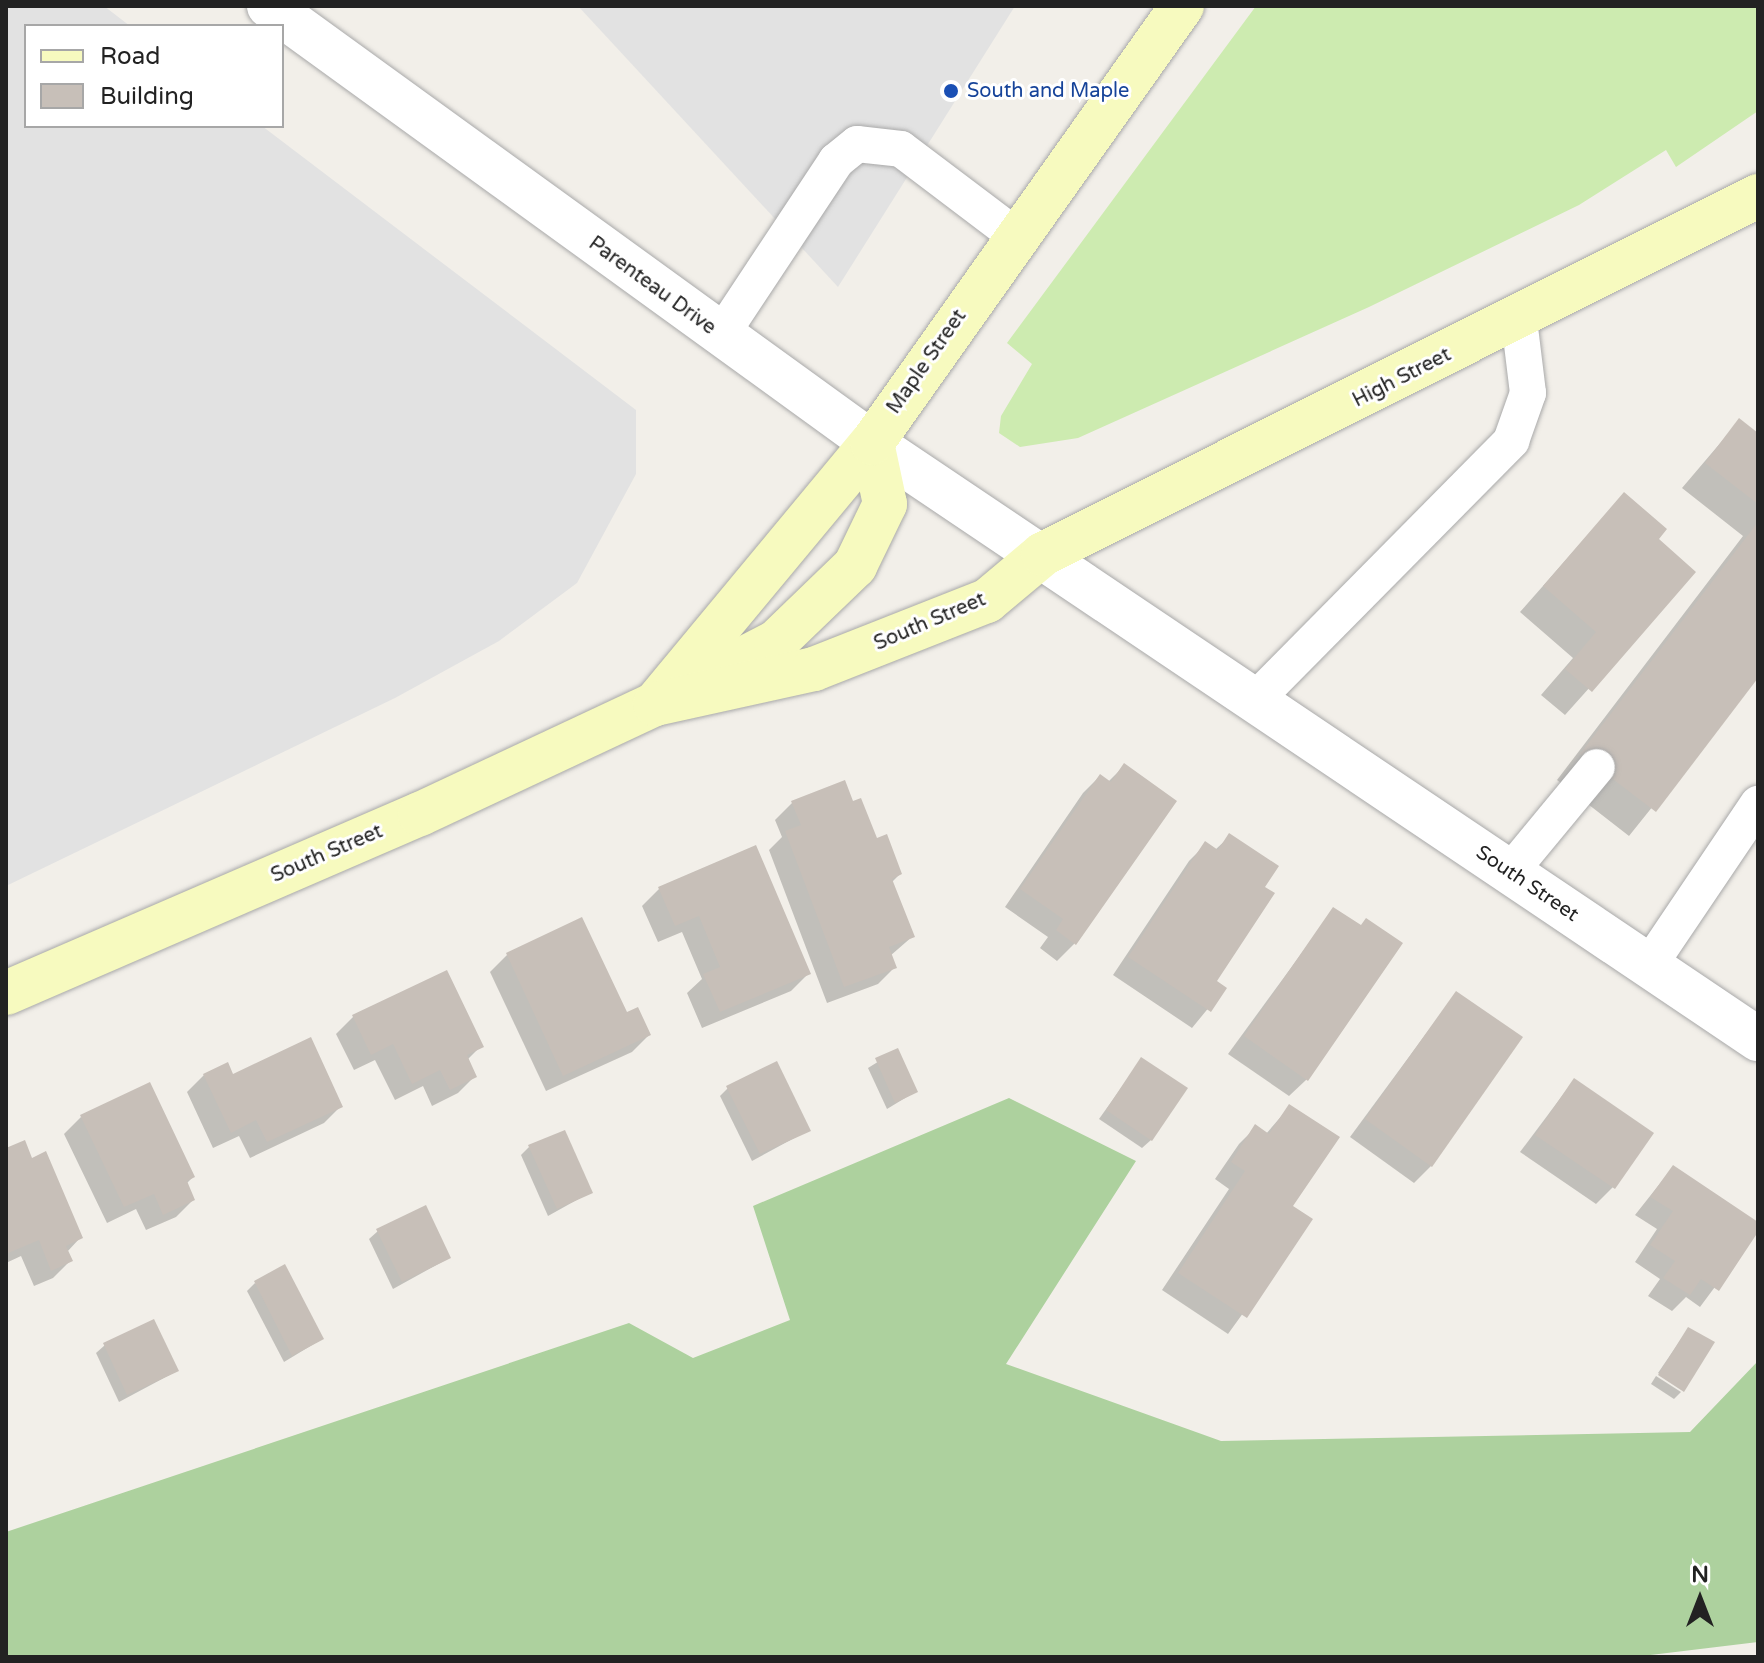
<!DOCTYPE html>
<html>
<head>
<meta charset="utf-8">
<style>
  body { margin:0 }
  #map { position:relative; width:1764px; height:1663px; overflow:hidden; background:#f2efe9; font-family:"Varela Round",sans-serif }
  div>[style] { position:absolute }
  .grass>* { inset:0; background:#cdebb0 }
  .forest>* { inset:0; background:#add19e }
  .parking>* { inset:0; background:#e2e2e2 }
  .shadow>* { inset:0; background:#0003 }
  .building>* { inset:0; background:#c7bfb8 }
  .roads { filter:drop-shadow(0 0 2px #a9a9a9) drop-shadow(0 0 2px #a9a9a9) }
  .service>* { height:36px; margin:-18px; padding:0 18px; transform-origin:18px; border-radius:18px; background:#fff }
  .minor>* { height:44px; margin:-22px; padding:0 22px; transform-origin:22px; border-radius:22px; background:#fff }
  .secondary>* { height:44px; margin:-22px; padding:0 22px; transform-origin:22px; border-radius:22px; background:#f7fabf }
  .dots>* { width:22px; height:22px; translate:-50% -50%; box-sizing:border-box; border:4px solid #fff; border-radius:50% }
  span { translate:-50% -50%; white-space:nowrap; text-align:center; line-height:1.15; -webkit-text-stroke:6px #fff; paint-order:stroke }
  .transit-label { font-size:20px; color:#164399 }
  .left { translate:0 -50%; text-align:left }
  .street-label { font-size:20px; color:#222 }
  .frame { position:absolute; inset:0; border:8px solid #222; pointer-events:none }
  .legend { position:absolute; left:24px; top:24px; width:260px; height:104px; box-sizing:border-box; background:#fff; border:2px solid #a7a7a7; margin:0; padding:10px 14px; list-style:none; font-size:24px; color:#222 }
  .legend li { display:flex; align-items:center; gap:16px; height:40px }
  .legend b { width:40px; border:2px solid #a7a7a7 }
  .north { position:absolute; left:1660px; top:1559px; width:80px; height:80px; -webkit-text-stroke:6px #fff; paint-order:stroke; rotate:0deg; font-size:22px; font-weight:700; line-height:32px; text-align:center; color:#222 }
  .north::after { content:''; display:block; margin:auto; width:28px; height:36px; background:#222; clip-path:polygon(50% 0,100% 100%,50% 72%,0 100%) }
</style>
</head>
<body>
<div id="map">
  <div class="grass">
    <div style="clip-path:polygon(1256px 6px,1758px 6px,1758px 111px,1676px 167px,1666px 150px,1579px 205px,1369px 307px,1078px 438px,1020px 447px,999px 433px,1001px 416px,1032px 364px,1007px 343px)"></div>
  </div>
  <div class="forest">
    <div style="clip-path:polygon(1009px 1098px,1136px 1161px,1006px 1364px,1221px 1441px,1690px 1432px,1758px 1361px,1758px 1642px,1634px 1657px,6px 1657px,6px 1532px,629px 1323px,693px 1358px,790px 1320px,753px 1206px)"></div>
  </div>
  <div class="parking">
    <div style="clip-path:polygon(6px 6px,104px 6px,130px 26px,26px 26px,26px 126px,262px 126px,636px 410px,636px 474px,577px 583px,499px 641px,395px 698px,6px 886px)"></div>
    <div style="clip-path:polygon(578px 6px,1015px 6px,838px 287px)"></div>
  </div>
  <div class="shadow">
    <div style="clip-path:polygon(1739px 421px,1758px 435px,1758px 675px,1629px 836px,1557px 780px,1743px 536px,1682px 488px)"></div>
    <div style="clip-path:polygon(1624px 494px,1656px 540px,1693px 572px,1565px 715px,1541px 695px,1573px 658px,1520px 612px)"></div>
    <div style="clip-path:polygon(1124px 766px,1074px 944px,1057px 961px,1040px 948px,1048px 937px,1005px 907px,1083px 793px,1100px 776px,1108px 782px)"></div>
    <div style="clip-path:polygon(792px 803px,852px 803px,900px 874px,892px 882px,913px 936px,890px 956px,895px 967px,878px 984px,827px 1003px,769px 850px,782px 837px,775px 820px)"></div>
    <div style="clip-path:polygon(1230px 836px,1214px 982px,1224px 989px,1192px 1028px,1113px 975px,1189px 861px,1206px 844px,1215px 850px)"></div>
    <div style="clip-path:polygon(659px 889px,808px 974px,791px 991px,702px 1028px,687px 993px,702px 979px,682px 932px,658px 942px,642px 906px)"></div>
    <div style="clip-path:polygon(1334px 909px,1360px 927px,1306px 1080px,1289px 1096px,1228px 1054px)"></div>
    <div style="clip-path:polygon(507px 955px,626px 1015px,649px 1035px,632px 1052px,546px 1091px,490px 972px)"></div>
    <div style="clip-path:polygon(446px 972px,481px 1046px,467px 1060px,475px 1076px,458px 1093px,432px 1106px,423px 1086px,395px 1100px,375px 1060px,354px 1070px,336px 1034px,353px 1017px)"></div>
    <div style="clip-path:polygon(1456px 993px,1431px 1166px,1414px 1183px,1350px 1137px)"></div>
    <div style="clip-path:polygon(897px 1050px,915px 1092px,887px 1109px,868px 1068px)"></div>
    <div style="clip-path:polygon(1141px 1060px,1151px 1140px,1142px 1148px,1099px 1119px)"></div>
    <div style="clip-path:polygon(204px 1075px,232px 1076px,341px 1106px,324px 1123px,250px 1158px,239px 1136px,213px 1148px,187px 1092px)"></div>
    <div style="clip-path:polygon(1574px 1080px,1613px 1187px,1596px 1204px,1520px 1152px)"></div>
    <div style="clip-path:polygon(728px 1088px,809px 1130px,752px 1161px,720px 1096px)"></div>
    <div style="clip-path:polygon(1290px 1106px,1290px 1207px,1311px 1219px,1228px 1334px,1162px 1290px,1229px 1189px,1215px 1179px,1239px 1144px,1256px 1127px,1266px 1134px)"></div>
    <div style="clip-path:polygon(81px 1117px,193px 1177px,186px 1184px,193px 1200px,176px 1217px,146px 1230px,136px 1209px,107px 1223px,64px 1134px)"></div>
    <div style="clip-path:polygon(529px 1147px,591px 1192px,548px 1216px,521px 1155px)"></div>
    <div style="clip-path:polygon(6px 1150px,31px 1160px,80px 1238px,67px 1252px,70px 1261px,53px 1278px,34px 1286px,21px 1256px,6px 1263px)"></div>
    <div style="clip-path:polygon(1673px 1167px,1758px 1229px,1700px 1307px,1686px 1297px,1672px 1311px,1648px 1296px,1660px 1279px,1635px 1262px,1657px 1229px,1635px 1215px)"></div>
    <div style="clip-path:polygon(378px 1231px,449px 1258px,393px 1289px,369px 1239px)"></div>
    <div style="clip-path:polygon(255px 1283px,322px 1339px,284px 1362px,247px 1291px)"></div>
    <div style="clip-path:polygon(1688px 1329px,1684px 1389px,1658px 1373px)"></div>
    <div style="clip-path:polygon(105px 1345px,177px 1371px,119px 1402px,96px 1353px)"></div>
    <div style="clip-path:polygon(1656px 1376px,1681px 1392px,1674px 1399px,1651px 1384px)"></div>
  </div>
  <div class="building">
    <div style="clip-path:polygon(1739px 418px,1758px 433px,1758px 504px,1705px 463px)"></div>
    <div style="clip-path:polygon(1624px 492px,1667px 529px,1659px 539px,1696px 572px,1592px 692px,1565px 669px,1596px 632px,1543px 586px)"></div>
    <div style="clip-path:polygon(1758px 522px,1758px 678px,1656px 812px,1580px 754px)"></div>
    <div style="clip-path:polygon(1124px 763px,1177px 801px,1076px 945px,1056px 930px,1063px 919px,1020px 889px,1100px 774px,1111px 782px)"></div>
    <div style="clip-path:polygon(845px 780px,853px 801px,861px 798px,877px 838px,887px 834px,902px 874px,892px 879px,915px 937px,889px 947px,897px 968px,844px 987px,785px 831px,801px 825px,791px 801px)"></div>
    <div style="clip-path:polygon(1229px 833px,1279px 866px,1265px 887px,1275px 893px,1217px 981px,1227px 988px,1211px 1012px,1128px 957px,1205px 841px,1218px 850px)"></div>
    <div style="clip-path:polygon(756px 845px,811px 974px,720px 1012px,703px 974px,720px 967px,699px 916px,675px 926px,658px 887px)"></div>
    <div style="clip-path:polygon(1333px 907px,1361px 925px,1366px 918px,1403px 943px,1308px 1081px,1244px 1036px)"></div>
    <div style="clip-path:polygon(582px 917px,627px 1012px,638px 1007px,651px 1035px,563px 1076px,506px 953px)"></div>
    <div style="clip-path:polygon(447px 970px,484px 1047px,467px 1055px,477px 1077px,450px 1090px,440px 1070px,412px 1084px,393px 1044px,371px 1055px,352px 1015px)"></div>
    <div style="clip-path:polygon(1456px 991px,1523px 1037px,1432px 1167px,1365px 1119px)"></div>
    <div style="clip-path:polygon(311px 1037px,343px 1107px,267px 1142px,256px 1120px,231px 1133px,203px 1074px,228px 1062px,233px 1074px)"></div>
    <div style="clip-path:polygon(898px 1048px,918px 1092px,895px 1103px,875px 1058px)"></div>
    <div style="clip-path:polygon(1141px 1057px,1188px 1088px,1152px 1141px,1106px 1110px)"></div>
    <div style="clip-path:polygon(777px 1061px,811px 1131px,760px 1154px,726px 1086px)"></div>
    <div style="clip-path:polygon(1574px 1078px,1654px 1133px,1615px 1189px,1535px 1135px)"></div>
    <div style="clip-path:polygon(150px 1082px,195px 1177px,187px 1181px,195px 1200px,163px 1215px,154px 1194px,124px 1207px,80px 1115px)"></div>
    <div style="clip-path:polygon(1289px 1104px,1340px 1137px,1293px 1206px,1313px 1219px,1247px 1318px,1178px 1273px,1245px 1171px,1231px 1162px,1255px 1124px,1269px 1134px)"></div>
    <div style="clip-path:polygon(565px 1130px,593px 1193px,557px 1209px,528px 1145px)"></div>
    <div style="clip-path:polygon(25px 1140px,32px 1158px,46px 1151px,83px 1238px,66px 1246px,73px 1261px,51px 1271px,39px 1240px,6px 1254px,6px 1148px)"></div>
    <div style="clip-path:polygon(1673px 1165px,1758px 1222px,1758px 1232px,1719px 1291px,1701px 1279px,1690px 1295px,1663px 1278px,1675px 1261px,1650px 1245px,1673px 1211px,1650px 1197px)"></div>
    <div style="clip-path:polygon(426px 1205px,451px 1258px,402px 1282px,376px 1229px)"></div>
    <div style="clip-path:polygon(285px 1264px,324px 1339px,292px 1356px,254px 1281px)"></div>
    <div style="clip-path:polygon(154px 1319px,179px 1371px,127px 1395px,103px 1343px)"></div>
    <div style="clip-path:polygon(1688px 1327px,1715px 1342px,1684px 1392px,1658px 1375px)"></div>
  </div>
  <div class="roads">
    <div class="service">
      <div style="left:721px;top:335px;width:209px;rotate:-56.5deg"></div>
      <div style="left:836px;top:161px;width:27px;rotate:-39deg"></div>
      <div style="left:857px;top:144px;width:44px;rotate:6.5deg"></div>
      <div style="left:901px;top:149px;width:144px;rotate:37.1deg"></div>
      <div style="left:1256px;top:699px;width:363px;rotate:-45.3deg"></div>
      <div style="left:1511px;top:441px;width:51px;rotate:-70.5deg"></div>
      <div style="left:1528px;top:393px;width:74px;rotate:-97deg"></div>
      <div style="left:1510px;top:872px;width:136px;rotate:-50.4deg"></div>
      <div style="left:1648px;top:967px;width:197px;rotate:-56deg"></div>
    </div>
    <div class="minor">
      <div style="left:269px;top:6px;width:745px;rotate:35.93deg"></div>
      <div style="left:872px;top:443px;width:1068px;rotate:33.93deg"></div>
    </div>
    <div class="secondary">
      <div style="left:710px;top:676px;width:74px;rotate:-27.3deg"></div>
      <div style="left:776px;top:642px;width:110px;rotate:-43.9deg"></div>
      <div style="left:855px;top:566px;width:69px;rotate:-64.2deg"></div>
      <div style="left:885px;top:504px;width:62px;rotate:-102deg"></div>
      <div style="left:655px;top:704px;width:339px;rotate:-50.3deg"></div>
      <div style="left:872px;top:443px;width:536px;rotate:-54.65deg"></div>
      <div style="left:6px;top:993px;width:451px;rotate:-23.4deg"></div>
      <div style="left:420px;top:814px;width:259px;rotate:-25.1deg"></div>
      <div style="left:655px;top:704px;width:163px;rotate:-12.4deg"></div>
      <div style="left:814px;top:669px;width:186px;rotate:-21.5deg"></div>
      <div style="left:987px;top:601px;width:73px;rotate:-40deg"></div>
      <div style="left:1043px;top:554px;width:800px;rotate:-26.6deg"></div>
    </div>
  </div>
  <div class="dots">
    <div style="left:951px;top:91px;background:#1a4fb4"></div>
  </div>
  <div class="transit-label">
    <span class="left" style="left:967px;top:91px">South and Maple</span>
  </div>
  <div class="street-label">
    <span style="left:652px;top:286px;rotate:36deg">Parenteau Drive</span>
    <span style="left:927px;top:362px;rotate:-55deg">Maple Street</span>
    <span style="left:1402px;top:378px;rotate:-27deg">High Street</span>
    <span style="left:930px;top:622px;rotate:-23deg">South Street</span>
    <span style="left:327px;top:854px;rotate:-23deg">South Street</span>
    <span style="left:1527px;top:884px;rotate:34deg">South Street</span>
  </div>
  <div class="frame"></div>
  <ul class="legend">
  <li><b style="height:10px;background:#f7fabf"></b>Road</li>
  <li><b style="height:22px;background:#c7bfb8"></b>Building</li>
  </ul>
  <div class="north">N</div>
</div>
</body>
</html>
